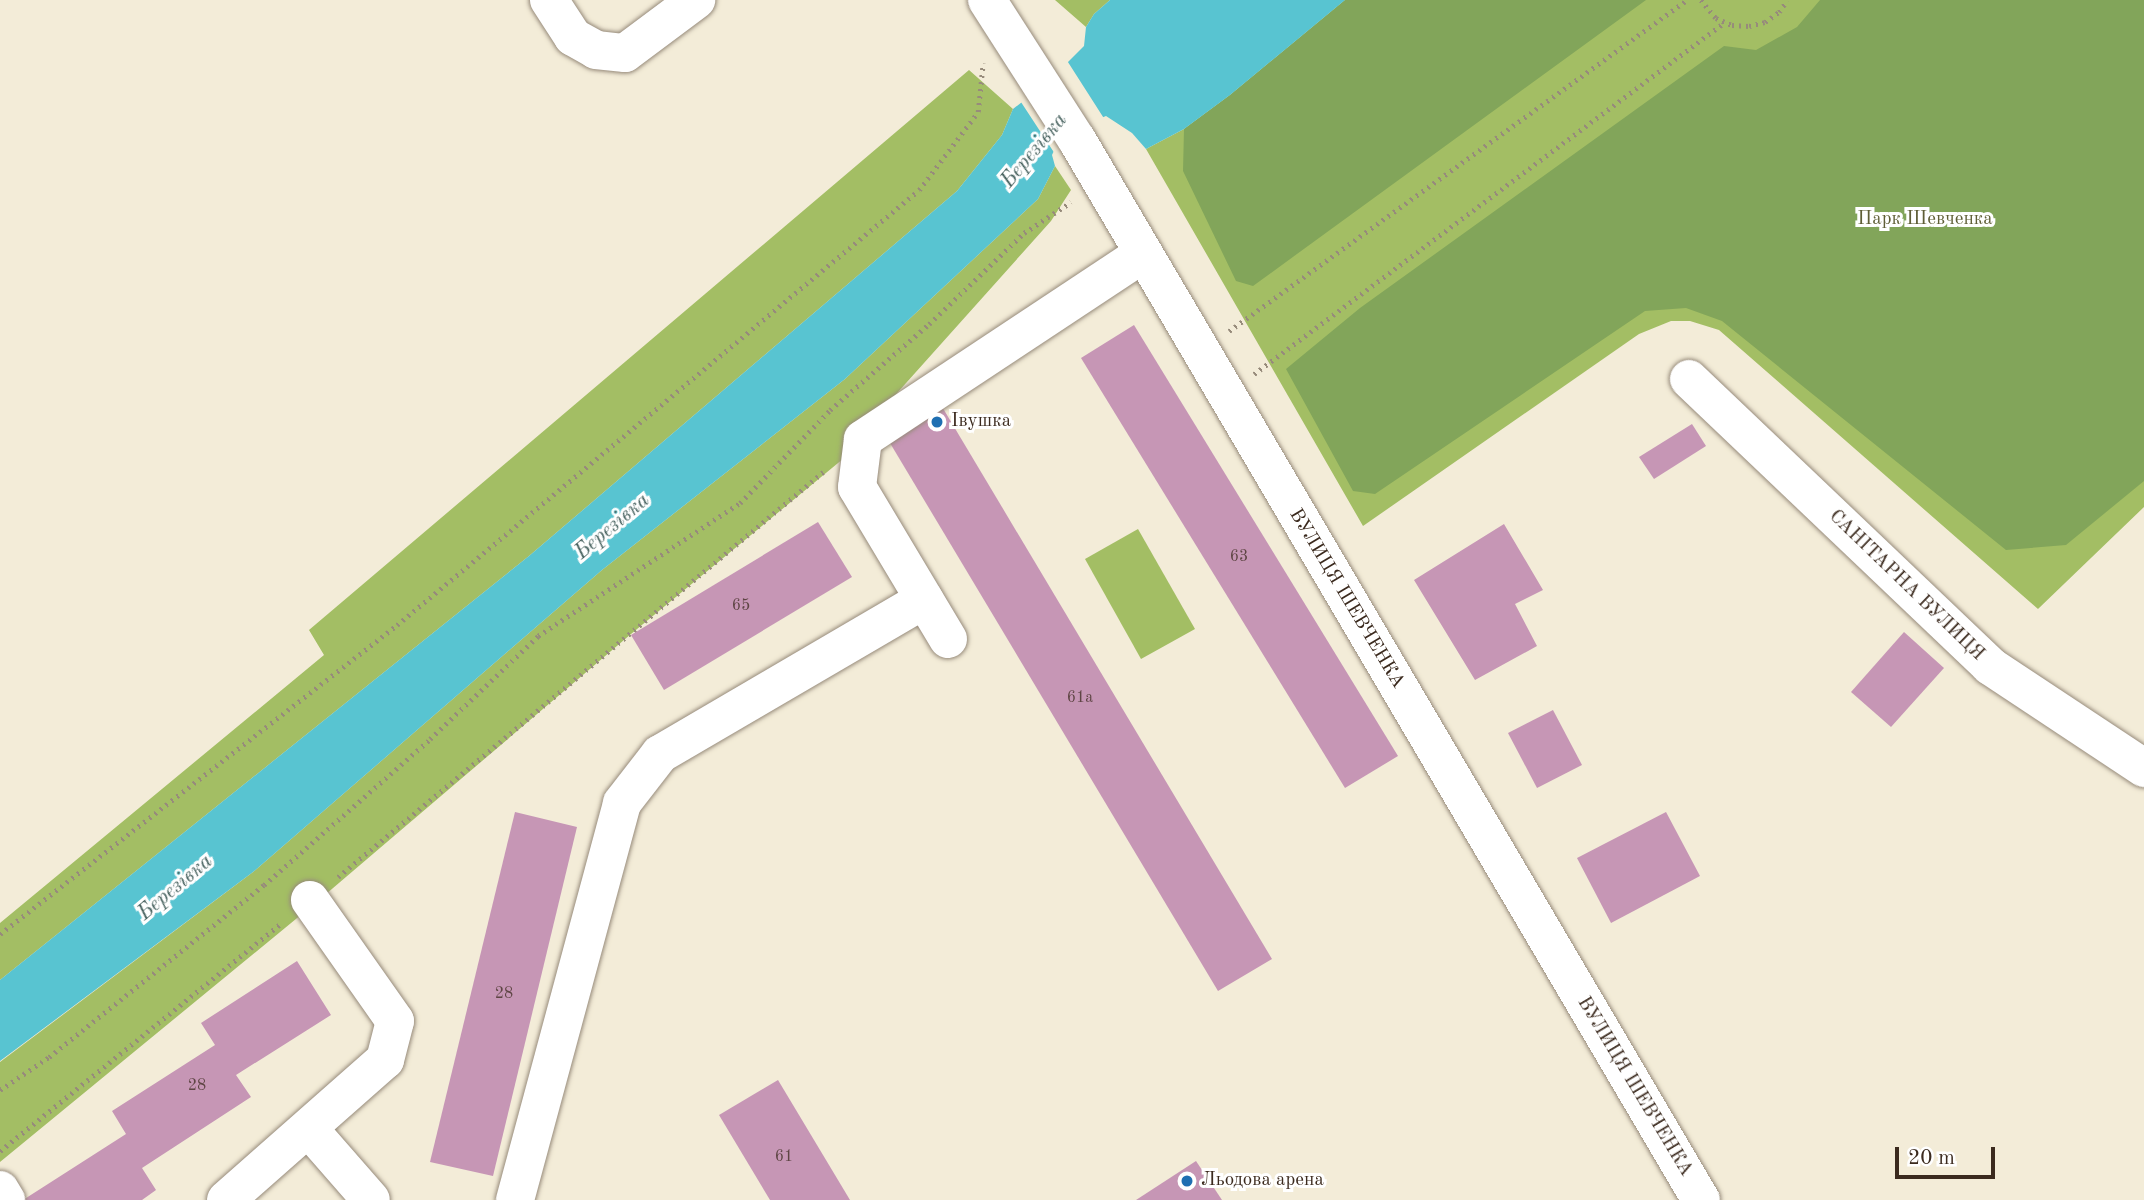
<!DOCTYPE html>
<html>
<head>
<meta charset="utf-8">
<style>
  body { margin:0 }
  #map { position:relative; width:2144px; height:1200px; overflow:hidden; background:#f3ecd8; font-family:"Old Standard TT",serif }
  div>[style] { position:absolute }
  .green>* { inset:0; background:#a3be64 }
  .forest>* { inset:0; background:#82a55a }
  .water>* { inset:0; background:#58c4d1 }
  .pier>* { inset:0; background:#f3ecd8 }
  .building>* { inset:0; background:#c696b5 }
  .path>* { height:4.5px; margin-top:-2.25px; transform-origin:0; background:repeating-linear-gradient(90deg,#978b7b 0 2px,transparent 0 7px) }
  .roads { filter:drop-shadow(0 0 2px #978b7b) drop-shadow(0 0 2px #978b7b) }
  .minor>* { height:38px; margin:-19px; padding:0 19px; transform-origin:19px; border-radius:19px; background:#fff }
  .major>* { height:38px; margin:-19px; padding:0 19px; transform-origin:19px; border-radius:19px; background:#fff }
  .dots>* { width:19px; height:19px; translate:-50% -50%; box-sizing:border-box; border:4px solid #fff; border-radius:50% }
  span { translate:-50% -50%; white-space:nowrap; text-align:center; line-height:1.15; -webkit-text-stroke:6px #fff; paint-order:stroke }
  .number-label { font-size:16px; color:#5e4544 }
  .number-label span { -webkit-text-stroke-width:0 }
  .park-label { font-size:19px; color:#5f5e36 }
  .poi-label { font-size:19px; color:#3b2a1e }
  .left { translate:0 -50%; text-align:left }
  .street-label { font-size:19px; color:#3b2a1e }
  .water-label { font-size:21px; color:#45605d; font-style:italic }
  .scale { position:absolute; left:1895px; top:1147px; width:100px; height:32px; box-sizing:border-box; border:4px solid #3b2a1e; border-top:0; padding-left:9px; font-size:21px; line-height:24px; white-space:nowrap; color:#3b2a1e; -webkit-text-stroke:5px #fff; paint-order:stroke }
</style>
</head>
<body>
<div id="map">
  <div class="green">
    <div style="clip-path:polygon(1055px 0,1110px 0,1094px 14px,1086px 27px)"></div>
    <div style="clip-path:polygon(1345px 0,2144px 0,2144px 507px,2038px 609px,1719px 330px,1690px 321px,1671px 321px,1639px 334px,1363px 526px,1146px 149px,1184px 129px,1230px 95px)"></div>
    <div style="clip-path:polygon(969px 70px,1013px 109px,1002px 135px,957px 191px,529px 556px,0 980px,0 923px,324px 655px,309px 630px)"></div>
    <div style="clip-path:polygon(1055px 166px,1071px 190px,1051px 221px,864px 430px,855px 449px,631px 634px,319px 900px,0 1162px,0 1062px,253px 872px,602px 570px,845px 379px,1038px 199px)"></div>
    <div style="clip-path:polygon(1138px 529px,1195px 629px,1141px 659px,1085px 559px)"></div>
  </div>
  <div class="forest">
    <div style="clip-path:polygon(1345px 0,1646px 0,1253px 286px,1236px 281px,1183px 171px,1184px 129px,1230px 95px)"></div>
    <div style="clip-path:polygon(1820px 0,2144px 0,2144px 481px,2066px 545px,2006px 550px,1722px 321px,1686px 308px,1645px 311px,1375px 494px,1353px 491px,1286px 369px,1360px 308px,1724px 46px,1756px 50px,1797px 27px)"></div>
  </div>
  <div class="water">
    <div style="clip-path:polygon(1110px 0,1345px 0,1230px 95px,1184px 129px,1146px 149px,1132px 133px,1106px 116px,1081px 126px,1058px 142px,1052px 155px,1055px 166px,1038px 199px,845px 379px,602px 570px,253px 872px,0 1061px,0 980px,529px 556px,957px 191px,1002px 135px,1013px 109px,1049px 81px,1084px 46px,1086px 27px,1094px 14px)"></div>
  </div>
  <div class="pier">
    <div style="clip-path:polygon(1066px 59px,1105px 120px,1083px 129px,1061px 144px,1055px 154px,1019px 99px)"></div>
  </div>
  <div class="building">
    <div style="clip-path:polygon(1134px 325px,1398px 756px,1345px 788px,1081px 358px)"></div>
    <div style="clip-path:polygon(941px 405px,1272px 959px,1218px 991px,887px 438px)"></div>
    <div style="clip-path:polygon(1692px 424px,1706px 446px,1654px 479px,1639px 457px)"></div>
    <div style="clip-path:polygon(818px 522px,852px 577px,664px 690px,631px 635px)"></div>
    <div style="clip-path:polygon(1504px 524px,1543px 590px,1515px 604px,1537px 646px,1475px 680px,1414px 580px)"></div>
    <div style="clip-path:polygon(1904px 632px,1944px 668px,1891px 727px,1851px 692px)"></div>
    <div style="clip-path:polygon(1553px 710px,1582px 765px,1537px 788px,1508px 733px)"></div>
    <div style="clip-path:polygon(515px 812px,577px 827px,493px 1176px,430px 1162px)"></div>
    <div style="clip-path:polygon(1666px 812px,1700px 876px,1611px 923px,1577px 858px)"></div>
    <div style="clip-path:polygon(297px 961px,331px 1015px,236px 1075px,251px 1097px,142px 1168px,156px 1190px,142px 1200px,23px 1200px,126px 1134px,112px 1111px,215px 1045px,201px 1023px)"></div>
    <div style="clip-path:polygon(778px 1080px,850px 1200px,770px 1200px,719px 1115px)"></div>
    <div style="clip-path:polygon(1196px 1161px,1222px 1200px,1136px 1200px)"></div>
  </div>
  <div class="path">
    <div style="left:1701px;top:0;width:23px;rotate:50deg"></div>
    <div style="left:1716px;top:18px;width:17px;rotate:24deg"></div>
    <div style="left:1732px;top:25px;width:17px;rotate:3deg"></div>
    <div style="left:1749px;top:26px;width:16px;rotate:-14deg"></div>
    <div style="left:1765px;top:22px;width:17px;rotate:-36deg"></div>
    <div style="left:1779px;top:12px;width:14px;rotate:-56deg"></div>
    <div style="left:1229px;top:331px;width:565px;rotate:-35.86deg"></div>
    <div style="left:1254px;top:374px;width:588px;rotate:-36.77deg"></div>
    <div style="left:338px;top:877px;width:632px;rotate:-39.86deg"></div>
    <div style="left:0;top:934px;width:503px;rotate:-37.89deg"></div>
    <div style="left:397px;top:625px;width:679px;rotate:-39.81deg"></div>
    <div style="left:919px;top:190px;width:98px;rotate:-52.9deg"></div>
    <div style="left:978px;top:112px;width:49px;rotate:-84.2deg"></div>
    <div style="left:0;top:1090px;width:59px;rotate:-34deg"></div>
    <div style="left:49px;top:1057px;width:275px;rotate:-38.7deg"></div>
    <div style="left:264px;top:885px;width:221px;rotate:-41.3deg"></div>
    <div style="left:430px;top:739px;width:149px;rotate:-43.6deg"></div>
    <div style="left:538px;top:636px;width:242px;rotate:-33.4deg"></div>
    <div style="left:740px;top:503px;width:129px;rotate:-45.9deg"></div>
    <div style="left:830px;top:410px;width:131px;rotate:-41deg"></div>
    <div style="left:929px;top:324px;width:132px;rotate:-43.8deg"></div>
    <div style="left:1024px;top:233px;width:56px;rotate:-33.4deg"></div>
    <div style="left:0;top:1151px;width:363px;rotate:-39deg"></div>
  </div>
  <div class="roads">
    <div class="minor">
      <div style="left:549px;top:0;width:44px;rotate:57deg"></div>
      <div style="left:573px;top:37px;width:26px;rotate:29deg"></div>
      <div style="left:596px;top:50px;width:29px;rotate:6deg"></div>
      <div style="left:625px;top:53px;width:89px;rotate:-36.7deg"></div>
      <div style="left:1689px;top:379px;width:416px;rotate:43.6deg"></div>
      <div style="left:1990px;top:666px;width:185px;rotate:33.5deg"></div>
      <div style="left:948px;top:639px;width:177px;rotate:-120.9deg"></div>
      <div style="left:857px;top:487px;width:48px;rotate:-82.9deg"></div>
      <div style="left:863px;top:439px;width:335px;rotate:-33.5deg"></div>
      <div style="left:309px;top:1129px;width:94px;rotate:48.9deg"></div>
      <div style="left:0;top:1190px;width:12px;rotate:59deg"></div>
      <div style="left:226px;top:1200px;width:212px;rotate:-41.4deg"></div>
      <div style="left:385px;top:1060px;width:40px;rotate:-75.6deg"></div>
      <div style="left:395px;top:1021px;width:148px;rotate:-125.1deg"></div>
      <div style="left:515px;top:1200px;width:411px;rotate:-74.9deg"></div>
      <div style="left:622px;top:803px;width:62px;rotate:-52.2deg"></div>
      <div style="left:660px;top:754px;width:306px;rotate:-30.3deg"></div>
    </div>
    <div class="major">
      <div style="left:987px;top:0;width:166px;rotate:57.3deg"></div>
      <div style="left:1077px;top:140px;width:1230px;rotate:59.52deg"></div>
    </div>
  </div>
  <div class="dots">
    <div style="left:937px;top:422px;background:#1f6fb2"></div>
    <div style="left:1187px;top:1181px;background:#1f6fb2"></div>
  </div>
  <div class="number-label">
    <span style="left:1239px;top:557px">63</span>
    <span style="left:741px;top:606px">65</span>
    <span style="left:1080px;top:698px">61а</span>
    <span style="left:504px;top:994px">28</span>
    <span style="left:197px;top:1086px">28</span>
    <span style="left:784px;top:1157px">61</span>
  </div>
  <div class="park-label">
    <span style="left:1925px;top:220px">Парк Шевченка</span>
  </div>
  <div class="poi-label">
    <span class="left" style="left:951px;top:422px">Івушка</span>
    <span class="left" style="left:1201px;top:1181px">Льодова арена</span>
  </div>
  <div class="street-label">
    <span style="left:1906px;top:586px;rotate:44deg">САНІТАРНА ВУЛИЦЯ</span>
    <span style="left:1346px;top:599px;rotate:59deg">ВУЛИЦЯ ШЕВЧЕНКА</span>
    <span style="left:1634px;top:1087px;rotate:59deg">ВУЛИЦЯ ШЕВЧЕНКА</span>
  </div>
  <div class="water-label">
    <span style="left:1035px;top:151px;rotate:-50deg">Березівка</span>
    <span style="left:613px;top:527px;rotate:-40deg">Березівка</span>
    <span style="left:176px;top:888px;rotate:-40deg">Березівка</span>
  </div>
  <div class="scale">20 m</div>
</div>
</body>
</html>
